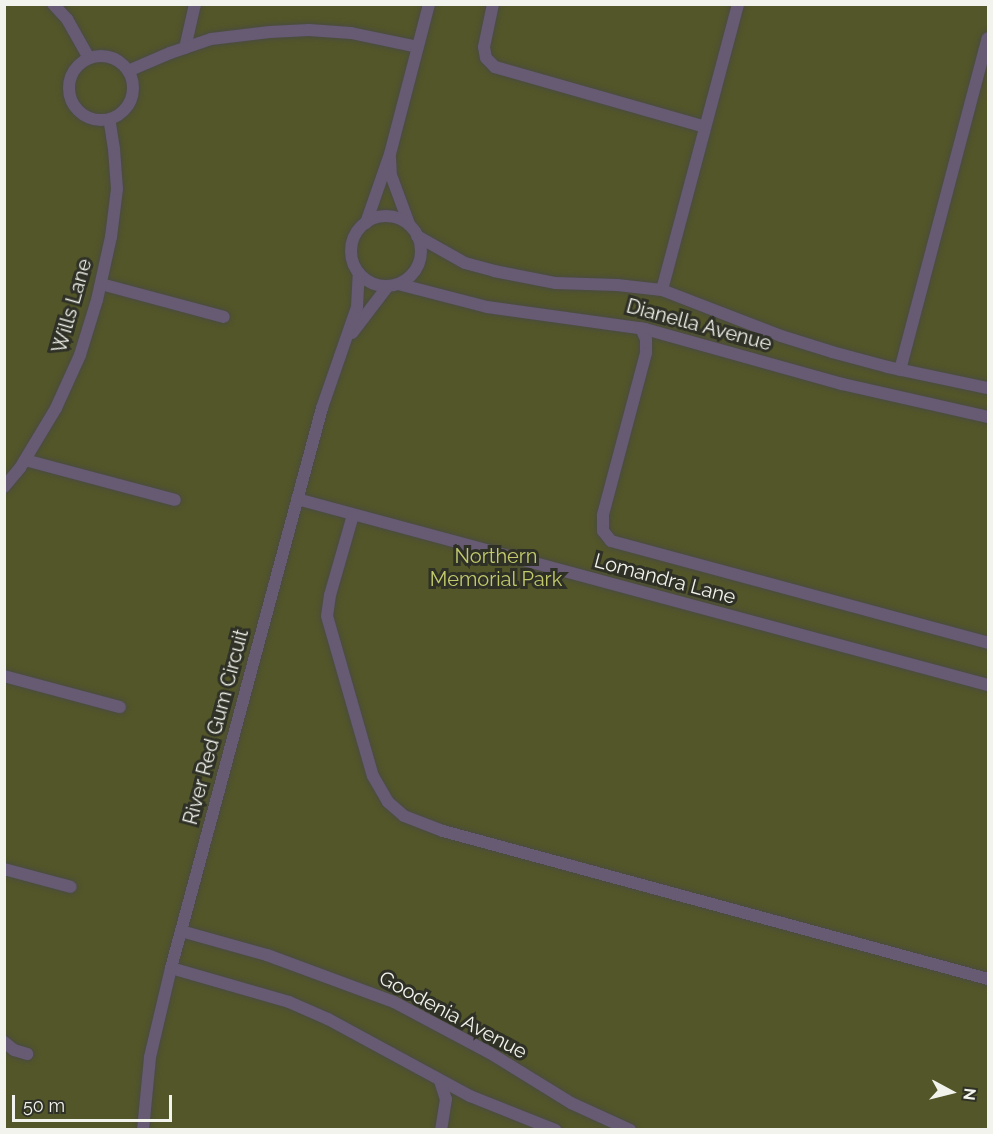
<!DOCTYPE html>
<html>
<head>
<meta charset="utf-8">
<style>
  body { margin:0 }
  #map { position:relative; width:993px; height:1134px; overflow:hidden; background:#2f3026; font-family:Raleway,sans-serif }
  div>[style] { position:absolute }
  .green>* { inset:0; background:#535629 }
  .roads { filter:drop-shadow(0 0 2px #4a4b42) drop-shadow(0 0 2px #4a4b42) }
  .service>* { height:12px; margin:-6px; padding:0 6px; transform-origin:6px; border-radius:6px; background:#665b73 }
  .service>.ring { margin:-6px; padding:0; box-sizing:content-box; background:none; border:12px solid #665b73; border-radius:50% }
  span { translate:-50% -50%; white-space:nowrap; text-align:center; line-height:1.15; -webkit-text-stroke:6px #2f3026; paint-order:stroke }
  .street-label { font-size:20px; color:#f2f3ec }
  .park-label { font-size:20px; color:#c2ca6c }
  .frame { position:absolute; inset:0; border:6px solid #f2f3ec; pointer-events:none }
  .north { position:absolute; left:921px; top:1062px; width:60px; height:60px; -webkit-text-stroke:4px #2f3026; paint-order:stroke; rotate:97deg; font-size:16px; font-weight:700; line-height:24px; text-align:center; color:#f2f3ec }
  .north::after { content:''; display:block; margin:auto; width:21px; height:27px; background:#f2f3ec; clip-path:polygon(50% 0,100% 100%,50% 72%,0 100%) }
  .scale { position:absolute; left:12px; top:1095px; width:160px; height:27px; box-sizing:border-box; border:3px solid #f2f3ec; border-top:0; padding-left:8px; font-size:18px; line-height:21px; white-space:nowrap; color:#f2f3ec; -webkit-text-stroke:4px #2f3026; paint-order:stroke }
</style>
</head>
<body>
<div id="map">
  <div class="green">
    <div style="clip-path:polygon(5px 5px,988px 5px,988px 1129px,5px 1129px)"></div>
  </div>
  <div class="roads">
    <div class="service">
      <div style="left:53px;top:4px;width:21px;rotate:47deg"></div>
      <div style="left:67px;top:19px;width:45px;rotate:60.6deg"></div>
      <div style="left:493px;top:4px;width:44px;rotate:101.8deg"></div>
      <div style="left:484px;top:47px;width:11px;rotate:80deg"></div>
      <div style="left:486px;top:58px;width:13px;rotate:45deg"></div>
      <div style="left:495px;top:67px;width:218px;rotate:15.9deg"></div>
      <div style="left:185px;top:48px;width:45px;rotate:-77.2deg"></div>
      <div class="ring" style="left:69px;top:56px;width:52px;height:52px"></div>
      <div style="left:128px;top:71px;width:46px;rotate:-23.2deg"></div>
      <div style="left:170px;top:53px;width:43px;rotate:-18.9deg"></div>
      <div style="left:211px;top:39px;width:59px;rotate:-6.8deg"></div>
      <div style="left:270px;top:32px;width:39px;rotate:-3deg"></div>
      <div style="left:309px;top:30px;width:42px;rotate:4.1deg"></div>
      <div style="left:351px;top:33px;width:68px;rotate:11.8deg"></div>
      <div style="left:390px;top:158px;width:17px;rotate:87deg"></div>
      <div style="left:391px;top:175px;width:52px;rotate:69.8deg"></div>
      <div class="ring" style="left:351px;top:216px;width:58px;height:58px"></div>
      <div style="left:366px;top:223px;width:73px;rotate:-70.8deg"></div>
      <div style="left:390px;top:154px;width:155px;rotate:-75.4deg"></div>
      <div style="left:417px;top:236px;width:55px;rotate:29.4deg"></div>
      <div style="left:465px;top:263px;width:30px;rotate:15deg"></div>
      <div style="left:494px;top:271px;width:63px;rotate:11deg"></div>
      <div style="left:556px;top:283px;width:61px;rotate:1.9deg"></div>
      <div style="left:617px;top:285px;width:45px;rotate:6.3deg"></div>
      <div style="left:662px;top:290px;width:128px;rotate:21.1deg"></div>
      <div style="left:781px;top:336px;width:53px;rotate:17.4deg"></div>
      <div style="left:832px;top:352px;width:58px;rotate:15deg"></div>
      <div style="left:888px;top:367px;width:102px;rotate:11.9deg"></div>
      <div style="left:101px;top:284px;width:127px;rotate:15deg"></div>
      <div style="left:398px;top:284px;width:92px;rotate:14.5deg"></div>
      <div style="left:487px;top:307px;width:160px;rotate:7.9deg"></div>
      <div style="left:645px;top:329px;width:205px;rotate:15.6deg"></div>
      <div style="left:842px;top:384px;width:150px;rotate:12.7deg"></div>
      <div style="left:662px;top:290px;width:296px;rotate:-75.1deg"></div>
      <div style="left:641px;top:328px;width:12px;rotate:66deg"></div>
      <div style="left:646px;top:339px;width:14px;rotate:90deg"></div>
      <div style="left:646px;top:353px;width:168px;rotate:104.9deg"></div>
      <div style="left:603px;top:515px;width:16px;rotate:90deg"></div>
      <div style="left:603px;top:531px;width:13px;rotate:51deg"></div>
      <div style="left:611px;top:541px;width:391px;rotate:15.1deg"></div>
      <div style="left:352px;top:333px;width:59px;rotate:-52.5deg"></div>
      <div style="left:900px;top:370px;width:343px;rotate:-75.2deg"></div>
      <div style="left:25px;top:460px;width:155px;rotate:14.9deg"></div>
      <div style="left:4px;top:487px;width:25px;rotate:-50deg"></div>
      <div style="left:20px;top:468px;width:70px;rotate:-59deg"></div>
      <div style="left:56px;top:408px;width:58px;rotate:-65.6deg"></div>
      <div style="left:80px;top:355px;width:58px;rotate:-72.8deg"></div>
      <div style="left:97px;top:300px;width:65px;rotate:-77.5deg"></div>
      <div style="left:111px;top:237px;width:48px;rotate:-82.9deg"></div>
      <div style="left:117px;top:189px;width:40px;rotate:-94.3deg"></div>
      <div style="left:114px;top:149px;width:30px;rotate:-99deg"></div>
      <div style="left:297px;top:499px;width:716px;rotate:15.07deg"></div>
      <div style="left:353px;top:515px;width:83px;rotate:106deg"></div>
      <div style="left:330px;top:595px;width:21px;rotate:98deg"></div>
      <div style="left:327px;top:616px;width:166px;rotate:74deg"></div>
      <div style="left:373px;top:776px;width:30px;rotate:60deg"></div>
      <div style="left:388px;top:802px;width:21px;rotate:41deg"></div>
      <div style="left:404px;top:816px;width:42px;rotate:21deg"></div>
      <div style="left:443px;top:831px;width:565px;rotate:15.19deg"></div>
      <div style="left:4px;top:676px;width:120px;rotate:15deg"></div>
      <div style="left:4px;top:869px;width:69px;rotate:15deg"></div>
      <div style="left:181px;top:931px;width:89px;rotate:15.6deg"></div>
      <div style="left:267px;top:955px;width:135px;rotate:20.3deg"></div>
      <div style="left:394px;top:1002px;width:109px;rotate:28deg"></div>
      <div style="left:490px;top:1053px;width:95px;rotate:31.7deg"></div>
      <div style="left:571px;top:1103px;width:65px;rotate:24.6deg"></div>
      <div style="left:171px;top:968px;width:123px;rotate:16.1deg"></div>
      <div style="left:289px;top:1002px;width:43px;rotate:23.6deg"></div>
      <div style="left:328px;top:1019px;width:162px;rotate:28.5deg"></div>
      <div style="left:470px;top:1096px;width:92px;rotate:21.8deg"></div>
      <div style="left:4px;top:1042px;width:13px;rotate:39deg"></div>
      <div style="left:14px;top:1050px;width:14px;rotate:17deg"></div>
      <div style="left:440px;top:1081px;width:19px;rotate:72deg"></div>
      <div style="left:446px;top:1099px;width:31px;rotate:99deg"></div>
      <div style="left:143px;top:1130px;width:73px;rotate:-84.5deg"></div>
      <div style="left:150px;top:1057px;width:91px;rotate:-76.7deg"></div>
      <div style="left:171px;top:968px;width:580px;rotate:-74.91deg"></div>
      <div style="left:322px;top:408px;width:107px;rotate:-70.9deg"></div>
      <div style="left:357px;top:307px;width:34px;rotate:-87deg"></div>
    </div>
  </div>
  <div class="street-label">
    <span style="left:72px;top:306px;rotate:-74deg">Wills Lane</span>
    <span style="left:699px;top:325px;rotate:15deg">Dianella Avenue</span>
    <span style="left:665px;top:579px;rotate:15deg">Lomandra Lane</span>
    <span style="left:216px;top:727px;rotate:-75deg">River Red Gum Circuit</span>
    <span style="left:453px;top:1015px;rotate:28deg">Goodenia Avenue</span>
  </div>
  <div class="park-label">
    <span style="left:496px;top:568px">Northern<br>Memorial Park</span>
  </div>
  <div class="frame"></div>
  <div class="north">N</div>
  <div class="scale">50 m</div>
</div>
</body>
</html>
